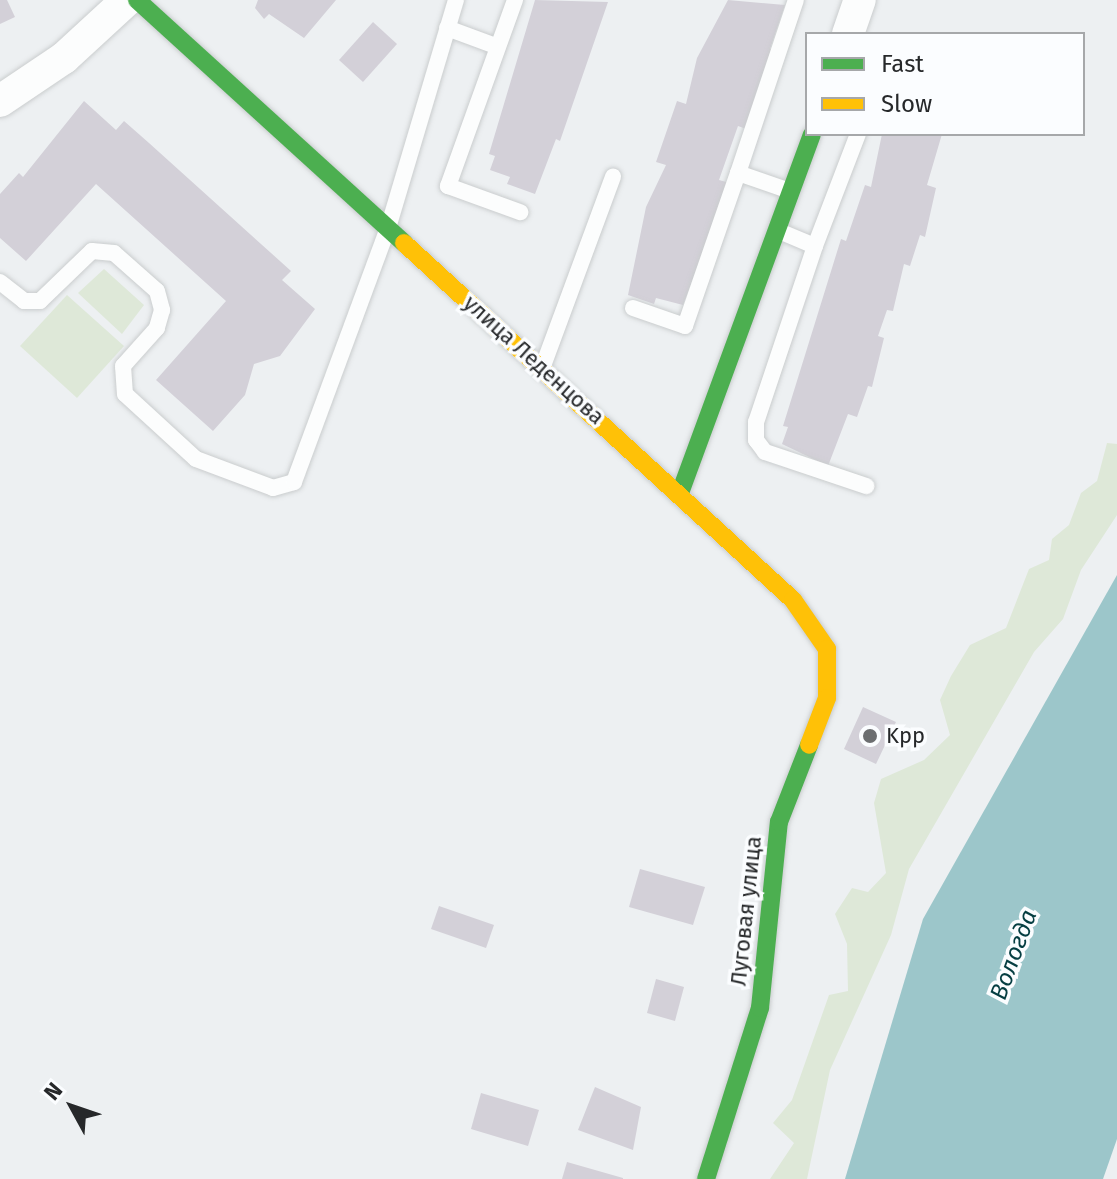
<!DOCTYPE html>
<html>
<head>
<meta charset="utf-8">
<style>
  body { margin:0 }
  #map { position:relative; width:1117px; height:1179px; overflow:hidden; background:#edf0f2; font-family:"Fira Sans",sans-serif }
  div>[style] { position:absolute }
  .green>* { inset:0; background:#dee8d8 }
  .water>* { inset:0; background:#9cc6ca }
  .building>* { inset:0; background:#d3d0d8 }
  .roads { filter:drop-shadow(0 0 2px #cacdce) drop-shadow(0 0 2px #cacdce) }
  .lane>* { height:16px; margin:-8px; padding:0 8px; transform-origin:8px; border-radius:8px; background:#fcfdfd }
  .street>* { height:32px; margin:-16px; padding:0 16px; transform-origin:16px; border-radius:16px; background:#fcfdfd }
  .fast>* { height:18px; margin:-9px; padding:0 9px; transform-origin:9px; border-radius:9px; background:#4caf50 }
  .slow>* { height:18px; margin:-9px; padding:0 9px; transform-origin:9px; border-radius:9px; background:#ffc107 }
  .dots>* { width:22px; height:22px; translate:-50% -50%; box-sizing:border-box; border:4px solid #fbfdff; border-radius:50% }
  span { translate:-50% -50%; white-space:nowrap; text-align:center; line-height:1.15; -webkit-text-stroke:7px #fbfdff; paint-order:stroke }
  .street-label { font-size:22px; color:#26282a }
  .poi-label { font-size:22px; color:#26282a }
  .left { translate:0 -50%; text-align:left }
  .water-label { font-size:24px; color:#053e42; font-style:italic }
  .legend { position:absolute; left:805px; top:32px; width:280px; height:104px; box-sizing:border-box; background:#fbfdff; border:2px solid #a6a8aa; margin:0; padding:10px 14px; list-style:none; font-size:24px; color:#26282a }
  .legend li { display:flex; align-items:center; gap:16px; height:40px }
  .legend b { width:40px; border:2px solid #a6a8aa }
  .north { position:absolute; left:32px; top:1067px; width:80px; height:80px; -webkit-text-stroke:6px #fbfdff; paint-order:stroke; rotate:310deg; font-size:22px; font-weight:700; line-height:32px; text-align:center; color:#26282a }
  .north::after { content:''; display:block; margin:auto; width:28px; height:36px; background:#26282a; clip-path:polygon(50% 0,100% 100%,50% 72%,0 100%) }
</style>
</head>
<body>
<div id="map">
  <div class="green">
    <div style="clip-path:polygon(104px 269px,144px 305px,122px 334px,78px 293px)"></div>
    <div style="clip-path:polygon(67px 295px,124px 346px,77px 398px,20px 346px)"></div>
    <div style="clip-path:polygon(1107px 443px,1117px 444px,1117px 515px,1081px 570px,1063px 619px,1034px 652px,909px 869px,891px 935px,830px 1070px,807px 1179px,770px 1179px,794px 1143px,773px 1123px,792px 1100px,829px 995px,848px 991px,847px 944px,835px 914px,852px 888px,868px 892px,886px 873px,874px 803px,881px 779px,924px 760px,950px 735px,940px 700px,951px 676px,970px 645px,1006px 628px,1029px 569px,1049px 560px,1052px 539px,1069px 525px,1081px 493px,1097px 481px)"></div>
  </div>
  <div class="water">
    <div style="clip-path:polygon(1117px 575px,1117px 1139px,1103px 1179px,845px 1179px,923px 919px)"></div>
  </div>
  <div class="building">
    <div style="clip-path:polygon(0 0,7px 0,15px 17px,0 24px)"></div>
    <div style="clip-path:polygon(258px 0,336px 0,304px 38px,269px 14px,264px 19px,255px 8px)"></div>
    <div style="clip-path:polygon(535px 0,608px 2px,560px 141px,556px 139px,535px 194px,507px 184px,510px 177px,490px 170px,495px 156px,489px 154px)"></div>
    <div style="clip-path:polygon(728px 0,785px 5px,770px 49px,776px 51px,749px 130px,738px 126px,719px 180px,730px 183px,683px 305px,656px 298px,654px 304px,628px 295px,646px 207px,666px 165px,656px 162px,677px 101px,686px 104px,697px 58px)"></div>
    <div style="clip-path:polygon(373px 22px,397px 44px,363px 82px,339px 60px)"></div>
    <div style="clip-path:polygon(84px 101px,116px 130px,124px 121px,149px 143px,291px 271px,282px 280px,315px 309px,280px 356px,254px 364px,245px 395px,213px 431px,156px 380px,226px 301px,96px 184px,26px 261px,0 238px,0 194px,19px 173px,23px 177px)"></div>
    <div style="clip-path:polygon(882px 134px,942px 134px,927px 185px,936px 188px,925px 237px,920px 235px,910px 266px,904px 264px,893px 311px,887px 310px,878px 336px,884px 338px,872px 387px,868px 386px,857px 417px,848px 414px,828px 466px,782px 444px,788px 427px,783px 426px,841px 239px,846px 241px,865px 185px,871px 187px)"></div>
    <div style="clip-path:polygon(863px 707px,896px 722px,876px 764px,844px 749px)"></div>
    <div style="clip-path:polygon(640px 869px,705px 887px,693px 925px,629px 907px)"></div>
    <div style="clip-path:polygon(439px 906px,494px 925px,486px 948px,431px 929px)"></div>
    <div style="clip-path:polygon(656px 979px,684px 987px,675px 1021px,647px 1013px)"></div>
    <div style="clip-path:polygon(595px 1087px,641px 1107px,633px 1150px,578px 1130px)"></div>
    <div style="clip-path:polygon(481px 1093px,539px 1110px,528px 1146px,471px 1129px)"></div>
    <div style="clip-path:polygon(567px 1162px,623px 1178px,623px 1179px,562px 1179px)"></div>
  </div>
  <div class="roads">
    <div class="lane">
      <div style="left:515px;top:0;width:198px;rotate:109.8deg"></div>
      <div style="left:448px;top:186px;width:77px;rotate:19.9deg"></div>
      <div style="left:447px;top:28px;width:54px;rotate:20.4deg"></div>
      <div style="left:790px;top:191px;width:55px;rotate:-160.9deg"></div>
      <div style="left:738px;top:173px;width:182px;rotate:-71.5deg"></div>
      <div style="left:779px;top:231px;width:39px;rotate:23deg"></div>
      <div style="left:815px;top:246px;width:186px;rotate:108.5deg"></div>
      <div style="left:756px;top:422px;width:18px;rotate:90deg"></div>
      <div style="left:756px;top:440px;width:15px;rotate:53deg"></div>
      <div style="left:765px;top:452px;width:107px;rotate:18.6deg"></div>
      <div style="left:815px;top:246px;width:120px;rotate:-69deg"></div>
      <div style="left:0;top:282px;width:31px;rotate:38deg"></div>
      <div style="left:24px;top:301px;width:16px"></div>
      <div style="left:40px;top:301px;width:72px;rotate:-43.9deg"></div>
      <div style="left:92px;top:251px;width:22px;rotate:5deg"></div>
      <div style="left:114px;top:253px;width:57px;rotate:41.5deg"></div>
      <div style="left:157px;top:291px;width:20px;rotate:75deg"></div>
      <div style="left:162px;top:310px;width:19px;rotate:106deg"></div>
      <div style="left:157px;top:328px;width:51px;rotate:131.8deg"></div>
      <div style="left:123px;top:366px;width:28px;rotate:86deg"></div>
      <div style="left:125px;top:394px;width:96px;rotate:42.5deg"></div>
      <div style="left:196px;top:459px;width:82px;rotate:20.6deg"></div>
      <div style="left:273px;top:488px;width:22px;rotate:-16deg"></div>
      <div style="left:294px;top:482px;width:271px;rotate:-69.7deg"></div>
      <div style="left:388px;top:228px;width:238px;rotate:-73.4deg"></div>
      <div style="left:633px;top:308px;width:55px;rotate:19.1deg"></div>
      <div style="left:685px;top:326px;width:162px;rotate:-70.9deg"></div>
      <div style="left:543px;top:366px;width:202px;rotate:-69.7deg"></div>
    </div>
    <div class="street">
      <div style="left:848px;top:34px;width:36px;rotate:-71deg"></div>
      <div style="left:0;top:101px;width:77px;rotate:-33.9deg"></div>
      <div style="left:64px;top:58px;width:86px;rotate:-42.6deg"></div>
    </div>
    <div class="fast">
      <div style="left:137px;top:0;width:361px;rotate:42.3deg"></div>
      <div style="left:680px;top:493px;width:382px;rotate:-69.8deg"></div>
      <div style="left:706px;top:1179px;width:179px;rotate:-72.5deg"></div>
      <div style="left:760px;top:1008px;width:187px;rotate:-84.2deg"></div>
      <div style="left:779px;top:822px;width:83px;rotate:-68.7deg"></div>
    </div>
    <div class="slow">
      <div style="left:404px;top:243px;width:528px;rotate:42.54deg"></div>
      <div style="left:793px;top:600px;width:60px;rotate:55.2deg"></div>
      <div style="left:827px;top:649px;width:49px;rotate:90deg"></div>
      <div style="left:827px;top:698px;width:50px;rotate:111deg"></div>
    </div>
  </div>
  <div class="dots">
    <div style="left:870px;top:736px;background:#6c6e70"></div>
  </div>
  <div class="street-label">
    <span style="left:534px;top:360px;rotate:42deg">улица Леденцова</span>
    <span style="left:746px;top:911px;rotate:-84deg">Луговая улица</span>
  </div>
  <div class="poi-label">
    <span class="left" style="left:886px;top:736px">Kpp</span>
  </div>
  <div class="water-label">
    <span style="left:1014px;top:955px;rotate:-70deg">Вологда</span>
  </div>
  <ul class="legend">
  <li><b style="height:10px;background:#4caf50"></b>Fast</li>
  <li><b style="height:10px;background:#ffc107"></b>Slow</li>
  </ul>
  <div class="north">N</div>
</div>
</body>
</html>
